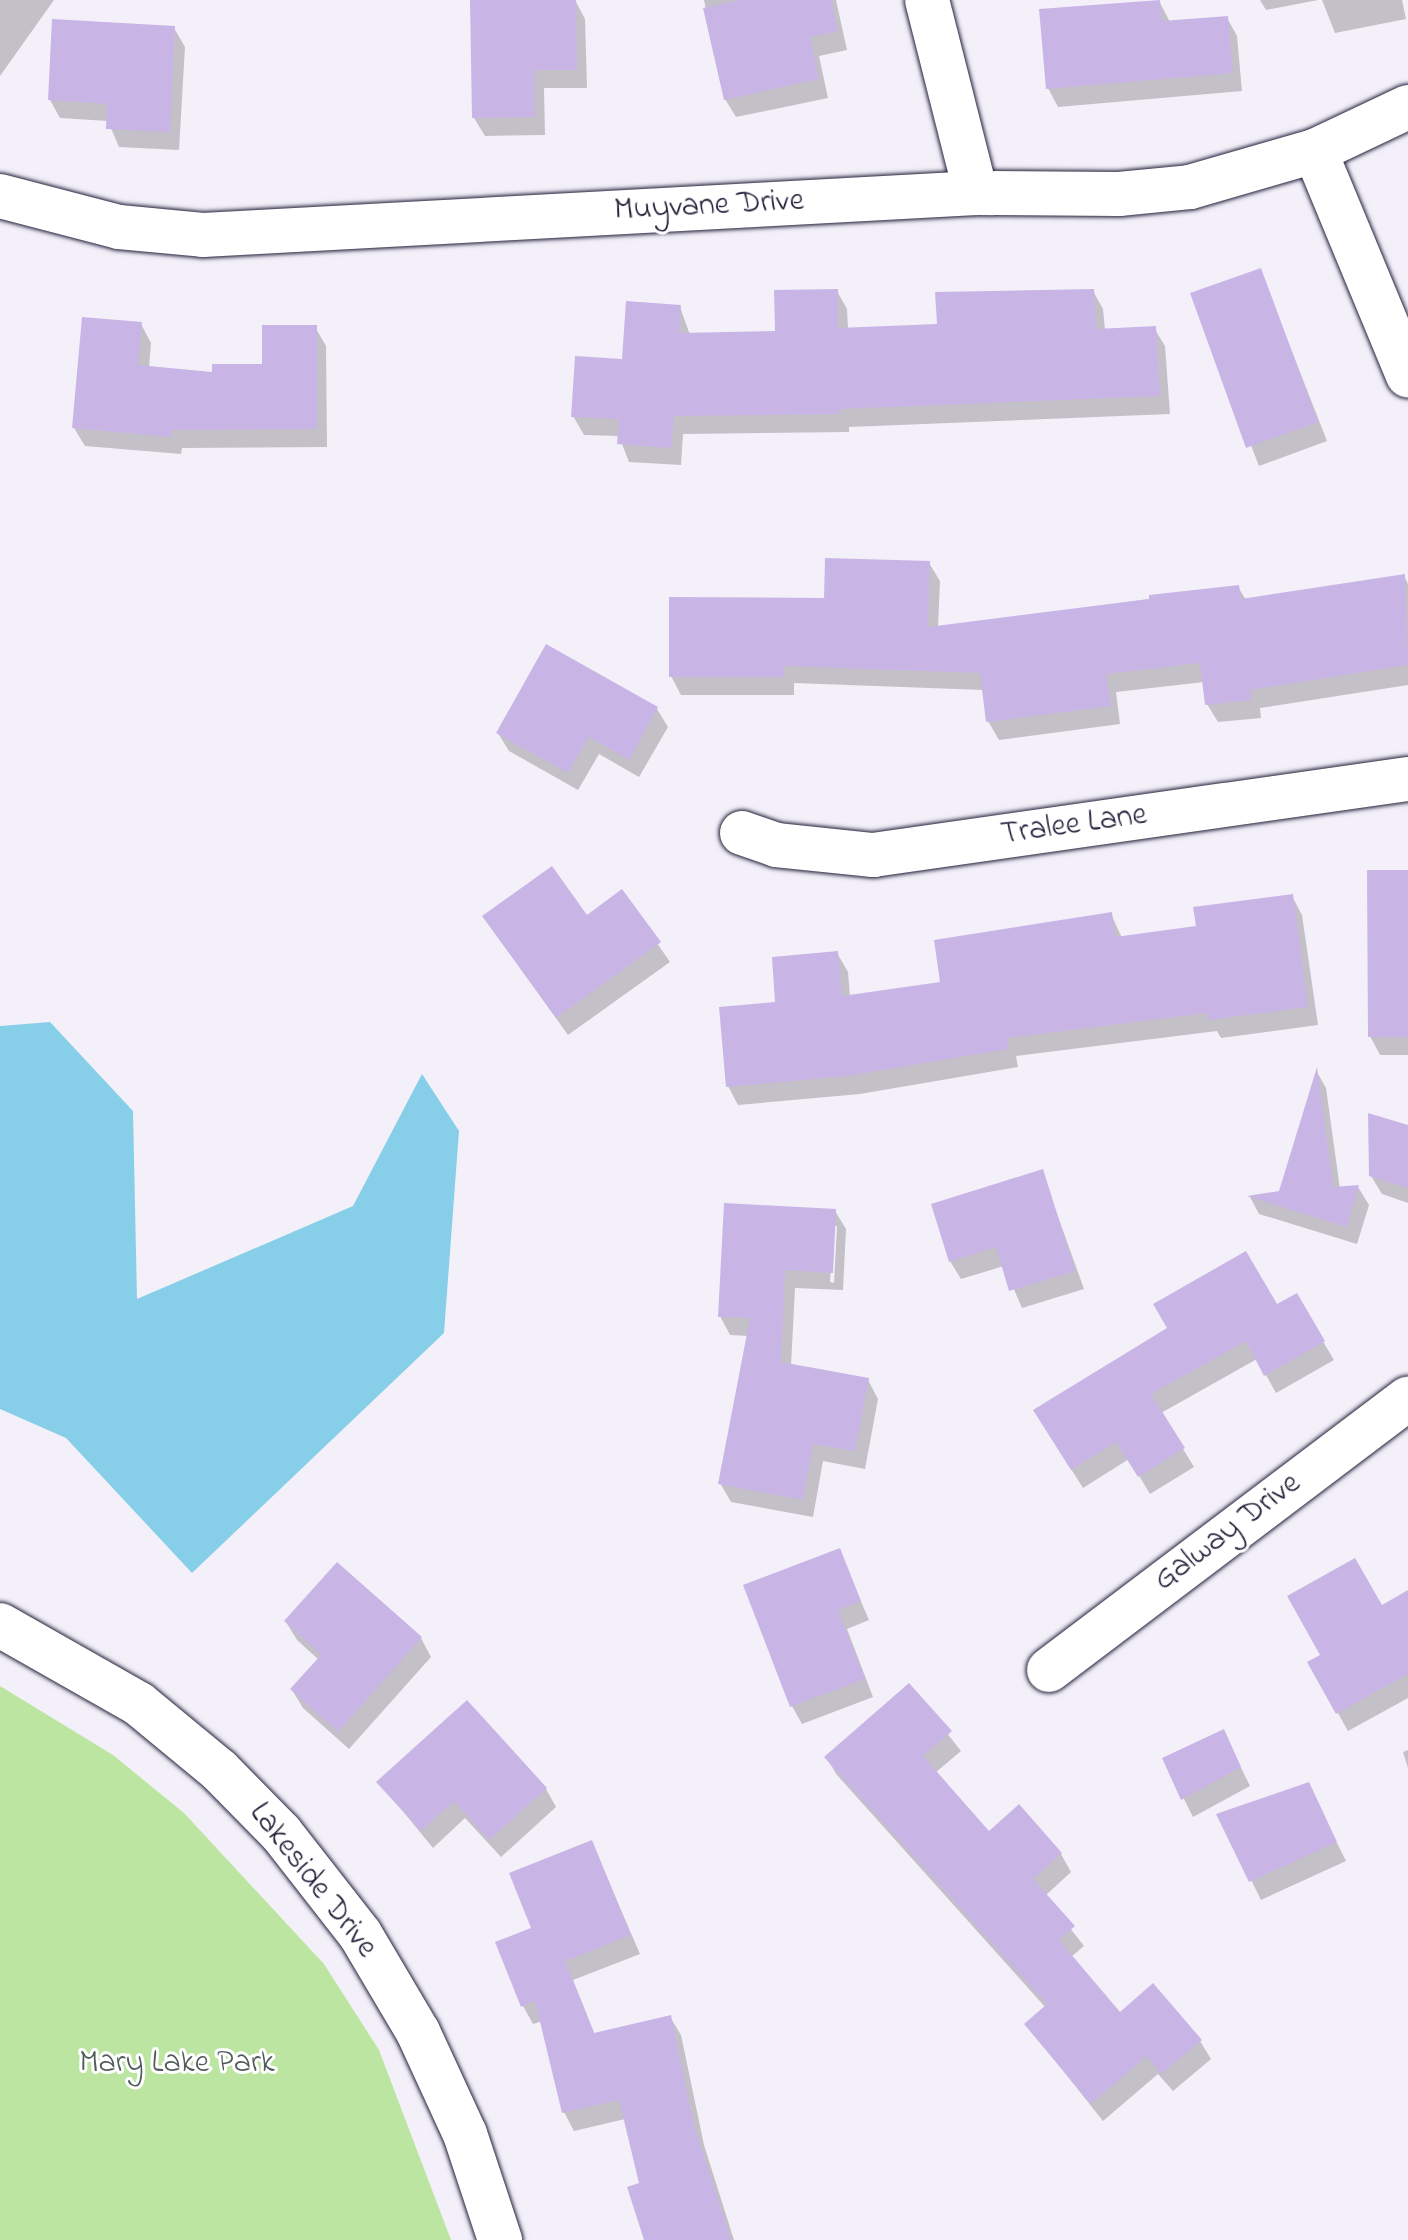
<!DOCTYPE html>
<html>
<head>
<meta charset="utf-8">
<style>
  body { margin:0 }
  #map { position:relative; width:1408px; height:2240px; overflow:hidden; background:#f4f0fa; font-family:"Indie Flower",sans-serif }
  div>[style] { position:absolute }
  .green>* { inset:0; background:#bce5a1 }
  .water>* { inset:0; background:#87cfe8 }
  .shadow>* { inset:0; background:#0003 }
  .building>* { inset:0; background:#c9b5e5 }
  .roads { filter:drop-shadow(0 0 2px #22223b) drop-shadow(0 0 2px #22223b) }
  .street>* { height:44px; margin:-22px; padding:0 22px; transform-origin:22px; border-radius:22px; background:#fff }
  span { translate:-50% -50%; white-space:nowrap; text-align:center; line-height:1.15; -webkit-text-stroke:6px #fff; paint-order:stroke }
  .street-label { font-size:32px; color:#22223b }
  .park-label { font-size:32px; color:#505c5a }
</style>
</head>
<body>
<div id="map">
  <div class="green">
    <div style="clip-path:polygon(0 1686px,113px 1755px,184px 1813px,324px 1964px,379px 2050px,451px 2240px,0 2240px)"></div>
  </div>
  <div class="water">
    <div style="clip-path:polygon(50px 1022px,133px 1111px,137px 1299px,353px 1206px,422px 1074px,459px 1131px,444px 1333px,192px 1573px,66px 1438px,0 1409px,0 1026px)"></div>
  </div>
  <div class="shadow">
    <div style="clip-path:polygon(0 0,54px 0,0 76px)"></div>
    <div style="clip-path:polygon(575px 0,585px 19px,587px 88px,544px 88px,545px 135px,485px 136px,474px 118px)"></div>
    <div style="clip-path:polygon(704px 0,836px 0,847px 50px,819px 56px,828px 98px,736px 117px,725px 99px)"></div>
    <div style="clip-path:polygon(1260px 0,1318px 0,1266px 10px)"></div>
    <div style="clip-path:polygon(1322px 0,1402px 0,1406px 19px,1335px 33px)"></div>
    <div style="clip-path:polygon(1159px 1px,1170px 22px,1227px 18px,1237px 36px,1242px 91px,1058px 107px,1048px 88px)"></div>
    <div style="clip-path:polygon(174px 28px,185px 47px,179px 150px,119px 147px,108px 121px,60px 118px,50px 100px)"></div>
    <div style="clip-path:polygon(1260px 270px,1327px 441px,1259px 466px,1192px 294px)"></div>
    <div style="clip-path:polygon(837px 291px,847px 309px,848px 329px,939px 325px,1093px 291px,1103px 309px,1105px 330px,1154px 328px,1165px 346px,1170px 414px,849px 427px,849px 432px,683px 434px,681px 465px,629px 462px,619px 436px,584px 435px,573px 416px,680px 307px,690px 335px,777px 333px)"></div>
    <div style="clip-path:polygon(141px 324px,151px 343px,149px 368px,214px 374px,264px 366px,315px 327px,326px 346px,327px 447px,182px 448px,181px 454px,85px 446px,74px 428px)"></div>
    <div style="clip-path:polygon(929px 563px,940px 581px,938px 628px,1238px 587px,1246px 600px,1404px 576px,1408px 584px,1408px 685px,1260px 708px,1261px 718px,1218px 722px,1207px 704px,1204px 682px,1116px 692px,1120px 724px,999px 740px,988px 721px,984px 690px,794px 683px,794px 695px,681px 695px,671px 676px,826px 600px)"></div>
    <div style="clip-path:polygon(657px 709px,668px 727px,639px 777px,599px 754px,578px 790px,509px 751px,498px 733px)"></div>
    <div style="clip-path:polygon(1408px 872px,1408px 1055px,1380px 1055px,1370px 1036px)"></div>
    <div style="clip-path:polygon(622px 892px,670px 962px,568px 1035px,484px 917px,587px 918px)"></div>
    <div style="clip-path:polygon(1292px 896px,1302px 915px,1318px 1025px,1221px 1038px,1217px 1031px,1016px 1056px,1018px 1067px,860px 1094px,738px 1105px,728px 1086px,777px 1004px,837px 953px,848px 972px,850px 997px,942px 983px,1111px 914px,1122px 938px,1198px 927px)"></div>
    <div style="clip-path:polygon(1317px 1072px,1326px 1088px,1340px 1189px,1358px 1187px,1369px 1205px,1357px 1244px,1259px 1214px,1250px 1197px,1280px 1193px)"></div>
    <div style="clip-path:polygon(1408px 1127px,1408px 1203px,1382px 1194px,1371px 1176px)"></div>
    <div style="clip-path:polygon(1042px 1172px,1084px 1289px,1022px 1308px,1004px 1266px,961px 1279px,950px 1261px)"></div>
    <div style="clip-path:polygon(evenodd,835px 1211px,846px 1229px,843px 1290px,795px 1288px,791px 1366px,868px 1380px,878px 1399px,865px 1469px,823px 1461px,813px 1517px,731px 1502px,720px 1483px,749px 1336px,730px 1335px,720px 1316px,835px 1211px,833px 1226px,837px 1226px,834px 1283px,830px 1282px,833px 1226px)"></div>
    <div style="clip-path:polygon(1296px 1296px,1334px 1360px,1276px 1393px,1257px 1359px,1161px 1413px,1194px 1467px,1150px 1494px,1129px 1459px,1083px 1488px,1046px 1429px)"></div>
    <div style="clip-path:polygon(839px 1551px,869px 1620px,847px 1629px,873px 1697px,802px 1724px,792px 1706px)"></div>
    <div style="clip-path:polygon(1408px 1593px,1408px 1698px,1348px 1731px,1310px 1663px)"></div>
    <div style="clip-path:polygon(286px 1622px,421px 1638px,431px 1657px,349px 1749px,303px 1708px,292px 1690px,319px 1660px,297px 1640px)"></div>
    <div style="clip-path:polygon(909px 1685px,961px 1751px,935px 1773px,989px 1834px,1061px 1854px,1071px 1872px,1045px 1896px,1084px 1946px,1071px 1957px,1120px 2015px,1200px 2041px,1211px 2059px,1173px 2091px,1158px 2074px,1103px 2121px,1026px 2024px,1046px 2008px,837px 1775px,826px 1757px)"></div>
    <div style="clip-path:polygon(1223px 1731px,1250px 1786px,1193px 1817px,1164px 1759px)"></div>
    <div style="clip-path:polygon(1408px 1750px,1408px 1768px,1403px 1752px)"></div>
    <div style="clip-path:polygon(379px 1782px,546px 1789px,556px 1807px,501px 1857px,465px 1818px,433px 1848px)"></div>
    <div style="clip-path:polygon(1308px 1785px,1346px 1861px,1261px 1900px,1219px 1815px)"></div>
    <div style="clip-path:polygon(592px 1843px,640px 1954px,573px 1980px,595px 2035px,670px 2017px,681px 2035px,704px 2145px,734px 2240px,646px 2240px,641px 2184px,625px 2119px,574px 2131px,564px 2112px,542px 2021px,533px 2024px,523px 2006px,533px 1929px)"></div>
  </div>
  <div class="building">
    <div style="clip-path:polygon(470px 0,576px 0,577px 70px,535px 70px,535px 117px,472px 118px)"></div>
    <div style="clip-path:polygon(740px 0,831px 0,838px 31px,810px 37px,819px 79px,724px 100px,703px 8px)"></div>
    <div style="clip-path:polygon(1160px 0,1162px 21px,1228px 16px,1233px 73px,1046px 89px,1039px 9px)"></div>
    <div style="clip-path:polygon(52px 19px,175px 26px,170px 132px,106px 129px,107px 104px,48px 100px)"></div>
    <div style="clip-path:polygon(1261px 268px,1318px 422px,1246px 448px,1190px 293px)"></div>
    <div style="clip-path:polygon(838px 289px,838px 328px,937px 324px,935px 292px,1094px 289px,1096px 329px,1156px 326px,1160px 396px,839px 409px,839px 414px,674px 416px,671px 448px,617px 444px,619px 419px,571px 417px,575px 356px,622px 359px,626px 301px,681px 305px,679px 333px,775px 331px,774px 290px)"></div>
    <div style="clip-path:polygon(82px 317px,142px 322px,138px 365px,212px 372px,212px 364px,262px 364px,262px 325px,317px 325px,317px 429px,172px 430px,172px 437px,72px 428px)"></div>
    <div style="clip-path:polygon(825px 558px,930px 561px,928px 627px,1149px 599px,1149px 595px,1239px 585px,1241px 599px,1405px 574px,1408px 665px,1250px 690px,1252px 700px,1205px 705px,1200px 663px,1106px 674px,1111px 706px,986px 722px,980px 673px,784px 666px,784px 677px,669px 677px,669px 597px,824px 598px)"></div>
    <div style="clip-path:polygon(546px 644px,658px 707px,629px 760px,589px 737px,568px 773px,496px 733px)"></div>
    <div style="clip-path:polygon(552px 866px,587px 915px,622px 889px,661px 942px,556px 1018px,482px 916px)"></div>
    <div style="clip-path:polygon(1367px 870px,1408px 870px,1408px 1037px,1368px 1037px)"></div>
    <div style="clip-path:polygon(1293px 894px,1308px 1007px,1208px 1020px,1207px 1013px,1007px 1038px,1008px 1049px,848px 1076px,726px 1087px,719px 1007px,775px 1002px,772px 957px,838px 951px,842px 996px,940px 982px,934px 940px,1112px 912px,1115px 937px,1196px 926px,1193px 907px)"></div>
    <div style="clip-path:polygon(1317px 1067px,1333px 1187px,1359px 1185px,1347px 1227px,1247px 1196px,1279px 1191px)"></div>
    <div style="clip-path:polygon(1368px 1113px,1408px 1125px,1408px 1188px,1369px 1176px)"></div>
    <div style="clip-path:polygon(1043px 1169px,1075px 1271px,1009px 1291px,996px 1247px,949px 1262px,931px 1204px)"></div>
    <div style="clip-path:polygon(724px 1203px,836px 1209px,833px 1273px,785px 1270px,781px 1362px,869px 1378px,855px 1451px,813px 1444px,803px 1500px,718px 1484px,750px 1318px,718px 1317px)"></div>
    <div style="clip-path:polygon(1246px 1251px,1277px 1304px,1297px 1293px,1325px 1341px,1264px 1376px,1246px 1341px,1151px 1394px,1185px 1448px,1138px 1477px,1116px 1442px,1071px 1470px,1033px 1410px,1167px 1328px,1153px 1304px)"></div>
    <div style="clip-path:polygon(840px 1548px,861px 1601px,838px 1610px,865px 1679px,790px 1707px,743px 1585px)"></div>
    <div style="clip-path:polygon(1355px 1558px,1382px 1605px,1408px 1590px,1408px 1674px,1336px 1714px,1307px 1662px,1320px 1655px,1287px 1596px)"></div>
    <div style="clip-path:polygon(337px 1562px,422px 1637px,338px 1732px,290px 1689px,321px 1655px,284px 1621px)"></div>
    <div style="clip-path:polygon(909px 1683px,952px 1731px,923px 1756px,989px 1831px,1019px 1804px,1062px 1853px,1033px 1879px,1075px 1926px,1059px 1940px,1120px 2012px,1153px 1983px,1202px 2040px,1161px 2074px,1147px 2056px,1091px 2104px,1024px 2024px,1047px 2004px,824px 1757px)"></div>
    <div style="clip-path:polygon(467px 1700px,547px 1788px,489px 1840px,454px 1801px,421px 1831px,376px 1782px)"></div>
    <div style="clip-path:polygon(1224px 1729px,1241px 1767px,1181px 1800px,1162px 1758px)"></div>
    <div style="clip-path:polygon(1309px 1782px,1337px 1842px,1249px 1882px,1216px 1814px)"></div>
    <div style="clip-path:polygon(592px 1840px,631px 1935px,565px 1961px,594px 2033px,671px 2015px,694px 2125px,731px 2240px,644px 2240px,627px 2187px,639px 2183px,619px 2100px,562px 2113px,535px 2001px,521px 2007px,495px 1942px,531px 1928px,509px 1873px)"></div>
  </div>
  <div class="roads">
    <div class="street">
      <div style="left:927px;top:0;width:199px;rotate:75.8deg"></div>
      <div style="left:1315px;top:151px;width:243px;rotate:67.5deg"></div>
      <div style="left:0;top:196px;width:123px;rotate:14.6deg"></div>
      <div style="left:119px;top:227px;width:84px;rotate:5.4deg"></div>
      <div style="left:203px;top:235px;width:774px;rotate:-3.11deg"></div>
      <div style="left:976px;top:193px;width:143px;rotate:0.4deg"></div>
      <div style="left:1119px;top:194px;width:71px;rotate:-5.6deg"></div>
      <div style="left:1190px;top:187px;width:130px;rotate:-16.1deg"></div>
      <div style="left:1315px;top:151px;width:103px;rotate:-25.3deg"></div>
      <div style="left:742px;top:833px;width:36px;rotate:19deg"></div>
      <div style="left:776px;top:845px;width:98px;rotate:5.9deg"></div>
      <div style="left:873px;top:855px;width:540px;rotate:-8.09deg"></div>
      <div style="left:0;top:1625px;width:160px;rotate:29.6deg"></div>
      <div style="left:139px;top:1704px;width:104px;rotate:39.5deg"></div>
      <div style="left:219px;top:1770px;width:88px;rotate:45.5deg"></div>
      <div style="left:281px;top:1833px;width:128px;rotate:52deg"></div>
      <div style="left:360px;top:1934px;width:114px;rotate:59.4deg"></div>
      <div style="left:418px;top:2032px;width:112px;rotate:65.3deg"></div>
      <div style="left:465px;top:2134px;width:112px;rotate:71.7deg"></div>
      <div style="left:1049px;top:1670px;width:450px;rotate:-37.1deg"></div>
    </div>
  </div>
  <div class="street-label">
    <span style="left:709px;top:207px;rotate:-3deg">Muyvane Drive</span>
    <span style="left:1074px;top:826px;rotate:-8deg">Tralee Lane</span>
    <span style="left:1228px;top:1533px;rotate:-37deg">Galway Drive</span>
    <span style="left:312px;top:1881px;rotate:52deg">Lakeside Drive</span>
  </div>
  <div class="park-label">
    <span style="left:177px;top:2064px">Mary Lake Park</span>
  </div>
</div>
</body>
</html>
